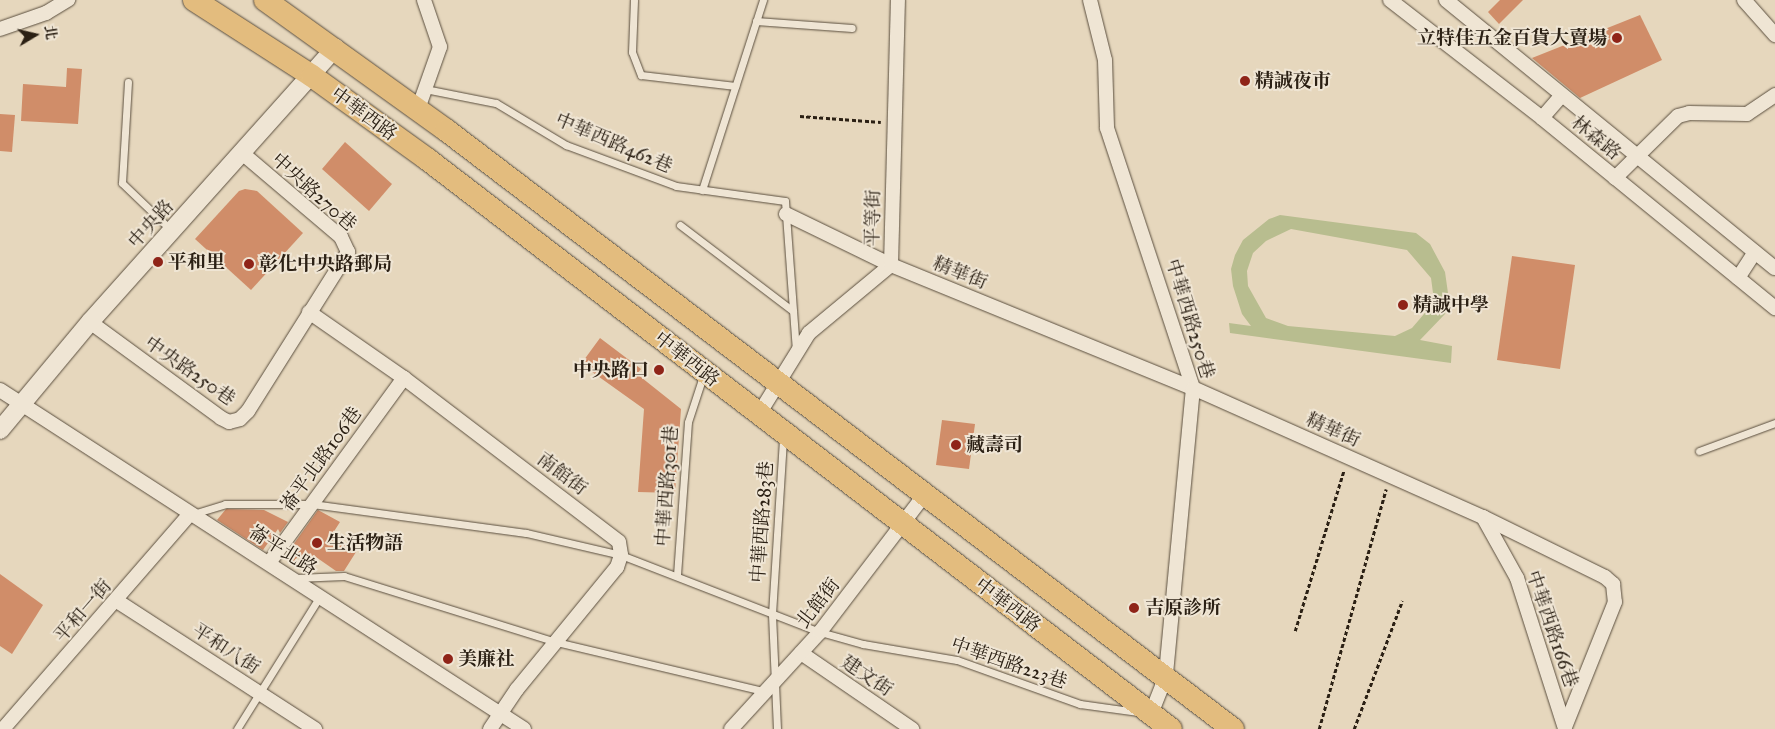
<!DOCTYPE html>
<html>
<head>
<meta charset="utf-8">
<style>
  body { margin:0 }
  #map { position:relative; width:1775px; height:729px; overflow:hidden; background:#e6d7bd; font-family:"IM FELL Great Primer","Noto Serif TC",serif }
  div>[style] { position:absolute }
  .green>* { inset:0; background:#b8bd8f }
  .building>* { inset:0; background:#d08d69 }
  .path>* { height:2.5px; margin-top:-1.25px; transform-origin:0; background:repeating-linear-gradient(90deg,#2b2014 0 4px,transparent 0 6.5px) }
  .roads { filter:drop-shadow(0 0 1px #5a4e3e) drop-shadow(0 0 1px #5a4e3e) }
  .service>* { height:7px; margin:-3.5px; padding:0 3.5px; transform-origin:3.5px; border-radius:3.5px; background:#efe5d4 }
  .minor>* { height:14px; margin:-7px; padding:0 7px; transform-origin:7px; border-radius:7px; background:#efe5d4 }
  .tertiary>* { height:18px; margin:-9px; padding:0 9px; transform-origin:9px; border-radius:9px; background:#efe5d4 }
  .primary>* { height:22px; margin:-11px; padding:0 11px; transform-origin:11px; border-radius:11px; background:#e3bc7e }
  .dots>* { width:14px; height:14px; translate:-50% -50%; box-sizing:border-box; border:2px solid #efe5d4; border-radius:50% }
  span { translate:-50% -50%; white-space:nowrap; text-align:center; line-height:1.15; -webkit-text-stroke:4px #efe5d4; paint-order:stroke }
  .poi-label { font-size:19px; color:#2b2014; font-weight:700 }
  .right { translate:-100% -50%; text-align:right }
  .left { translate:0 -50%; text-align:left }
  .street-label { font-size:19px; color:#2b2014 }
  .north { position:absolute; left:10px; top:10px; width:50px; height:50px; -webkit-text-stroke:4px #efe5d4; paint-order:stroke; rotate:81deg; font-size:14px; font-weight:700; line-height:20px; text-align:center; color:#2b2014 }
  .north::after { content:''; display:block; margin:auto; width:18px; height:22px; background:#2b2014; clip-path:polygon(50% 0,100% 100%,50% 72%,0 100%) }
</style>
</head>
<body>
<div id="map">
  <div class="green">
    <div style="clip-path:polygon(evenodd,1280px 215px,1416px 233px,1430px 244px,1445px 272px,1449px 300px,1445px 314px,1420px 340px,1452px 346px,1451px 363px,1230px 333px,1229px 323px,1251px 326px,1242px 314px,1233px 286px,1231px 269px,1235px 255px,1243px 240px,1269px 219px,1280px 215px,1291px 229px,1407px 250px,1431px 278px,1433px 293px,1430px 307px,1412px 328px,1395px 336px,1288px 326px,1266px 318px,1248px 286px,1247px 271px,1253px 253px,1266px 241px,1291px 229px)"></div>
  </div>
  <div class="building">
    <div style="clip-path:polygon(1500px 0,1523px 0,1499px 24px,1488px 12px)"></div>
    <div style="clip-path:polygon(1640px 15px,1662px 60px,1580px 98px,1532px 58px)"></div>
    <div style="clip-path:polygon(67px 68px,82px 69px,78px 124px,21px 121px,23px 84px,66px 87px)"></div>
    <div style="clip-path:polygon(0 114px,15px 115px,12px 152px,0 151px)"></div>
    <div style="clip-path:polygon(345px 142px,392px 184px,369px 211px,322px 169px)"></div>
    <div style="clip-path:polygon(245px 189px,257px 191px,303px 233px,251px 290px,195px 239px,239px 191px)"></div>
    <div style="clip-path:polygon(1512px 256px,1575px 265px,1560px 369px,1497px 360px)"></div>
    <div style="clip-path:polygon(600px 338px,641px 369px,637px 374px,681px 409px,675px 493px,638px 492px,644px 409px,581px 364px)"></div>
    <div style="clip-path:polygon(942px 420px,975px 424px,969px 469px,936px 465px)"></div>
    <div style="clip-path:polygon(226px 509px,264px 510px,288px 522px,280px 533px,278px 529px,263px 550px,217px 520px)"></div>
    <div style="clip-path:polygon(318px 510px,340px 522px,331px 536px,356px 552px,344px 571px,336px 571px,313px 555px,308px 563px,298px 556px,293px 563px,288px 552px)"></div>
    <div style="clip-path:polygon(0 574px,43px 605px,12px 654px,0 646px)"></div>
  </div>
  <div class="path">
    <div style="left:800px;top:116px;width:81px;rotate:4.2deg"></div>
    <div style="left:1295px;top:631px;width:168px;rotate:-73.1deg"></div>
    <div style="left:1319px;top:729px;width:249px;rotate:-74.4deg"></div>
    <div style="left:1354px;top:729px;width:137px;rotate:-69.4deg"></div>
  </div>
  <div class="roads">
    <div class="service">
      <div style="left:634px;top:0;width:52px;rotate:92.2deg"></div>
      <div style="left:632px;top:52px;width:25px;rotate:69deg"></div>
      <div style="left:641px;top:75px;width:95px;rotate:6.7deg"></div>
      <div style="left:756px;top:21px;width:96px;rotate:4.2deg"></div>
      <div style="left:128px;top:82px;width:101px;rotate:93.4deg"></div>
      <div style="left:122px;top:183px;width:69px;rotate:43.8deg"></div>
      <div style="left:425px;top:89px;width:72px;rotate:11.2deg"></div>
      <div style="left:496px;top:103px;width:82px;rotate:31deg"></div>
      <div style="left:566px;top:145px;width:117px;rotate:20.4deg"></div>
      <div style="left:676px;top:186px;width:110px;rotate:7.8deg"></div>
      <div style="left:785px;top:201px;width:151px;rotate:85.8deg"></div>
      <div style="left:702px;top:190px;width:200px;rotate:-72.2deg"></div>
      <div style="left:680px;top:225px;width:142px;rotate:37.3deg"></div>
      <div style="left:1699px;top:451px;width:81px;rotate:-20.2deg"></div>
      <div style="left:193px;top:514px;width:34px;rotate:-17deg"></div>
      <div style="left:225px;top:504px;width:87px"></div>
      <div style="left:312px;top:504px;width:216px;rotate:7.7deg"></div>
      <div style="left:526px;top:533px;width:98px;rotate:13deg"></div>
      <div style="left:621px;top:555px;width:213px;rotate:21.2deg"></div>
      <div style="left:820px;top:632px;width:45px;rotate:15.6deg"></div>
      <div style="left:863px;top:644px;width:95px;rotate:9.7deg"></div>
      <div style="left:957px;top:660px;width:131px;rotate:19.7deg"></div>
      <div style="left:1080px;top:704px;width:59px;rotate:7.9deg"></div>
      <div style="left:677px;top:575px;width:153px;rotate:-85.9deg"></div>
      <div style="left:688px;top:422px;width:48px;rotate:-71.9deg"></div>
      <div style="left:296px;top:578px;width:48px;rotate:-2.4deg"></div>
      <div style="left:344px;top:576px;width:222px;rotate:17.3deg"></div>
      <div style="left:556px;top:642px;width:214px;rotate:13.3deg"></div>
      <div style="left:237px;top:729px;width:157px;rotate:-58deg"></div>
      <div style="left:777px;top:729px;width:115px;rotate:-92.5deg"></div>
      <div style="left:772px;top:614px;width:175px;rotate:-86.4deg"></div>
    </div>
    <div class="minor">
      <div style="left:1090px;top:0;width:62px;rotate:76deg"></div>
      <div style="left:1105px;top:60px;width:68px;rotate:88.3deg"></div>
      <div style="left:1107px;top:128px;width:274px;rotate:71.7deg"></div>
      <div style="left:1193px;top:388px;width:289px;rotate:95.4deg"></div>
      <div style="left:1166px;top:676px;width:41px;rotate:111.5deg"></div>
      <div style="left:1390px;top:0;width:192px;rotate:37.8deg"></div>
      <div style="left:1542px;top:118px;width:301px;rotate:39.2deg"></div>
      <div style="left:1446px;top:0;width:424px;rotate:39.2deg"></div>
      <div style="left:1744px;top:0;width:47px;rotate:48.5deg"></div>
      <div style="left:0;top:29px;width:49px;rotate:-19.2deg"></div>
      <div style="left:46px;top:13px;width:26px;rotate:-31deg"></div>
      <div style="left:418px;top:109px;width:66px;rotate:-70.5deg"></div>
      <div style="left:440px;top:47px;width:50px;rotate:-108.8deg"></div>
      <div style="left:1542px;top:118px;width:30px;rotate:-49deg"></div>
      <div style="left:1615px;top:178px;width:88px;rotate:-44.5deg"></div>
      <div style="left:1678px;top:116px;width:11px;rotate:-15deg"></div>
      <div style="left:1689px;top:113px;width:58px;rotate:1deg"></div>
      <div style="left:1747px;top:114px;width:34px;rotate:-34deg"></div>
      <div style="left:786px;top:214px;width:117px;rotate:25.9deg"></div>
      <div style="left:891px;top:265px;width:326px;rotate:22.2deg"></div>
      <div style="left:1193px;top:388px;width:317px;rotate:24deg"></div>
      <div style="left:1483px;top:517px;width:136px;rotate:26.2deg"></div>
      <div style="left:1605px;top:577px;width:11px;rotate:41deg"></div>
      <div style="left:1613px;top:584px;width:18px;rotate:84deg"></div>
      <div style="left:1615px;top:602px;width:135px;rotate:111.8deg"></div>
      <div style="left:1738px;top:278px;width:31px;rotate:-57deg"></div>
      <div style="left:309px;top:312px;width:116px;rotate:34.8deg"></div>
      <div style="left:404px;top:378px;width:270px;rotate:37.3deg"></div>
      <div style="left:619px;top:542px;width:13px;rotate:81deg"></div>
      <div style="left:621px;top:555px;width:13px;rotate:108deg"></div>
      <div style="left:617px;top:567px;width:158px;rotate:129.3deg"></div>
      <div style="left:517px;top:689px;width:48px;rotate:124deg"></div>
      <div style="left:90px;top:322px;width:162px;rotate:36.2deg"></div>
      <div style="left:221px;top:418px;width:9px;rotate:27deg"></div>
      <div style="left:229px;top:422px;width:11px;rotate:-15deg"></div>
      <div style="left:240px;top:419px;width:11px;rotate:-45deg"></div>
      <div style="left:248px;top:411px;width:188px;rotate:-57.8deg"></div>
      <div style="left:348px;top:252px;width:17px;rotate:-115deg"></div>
      <div style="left:341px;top:237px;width:128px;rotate:-139.7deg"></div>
      <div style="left:0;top:390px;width:624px;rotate:32.9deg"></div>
      <div style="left:759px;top:414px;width:95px;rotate:-58.3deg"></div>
      <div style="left:809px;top:333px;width:107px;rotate:-39.7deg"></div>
      <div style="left:891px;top:265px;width:265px;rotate:-88.5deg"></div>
      <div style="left:1483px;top:517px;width:70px;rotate:60.9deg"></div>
      <div style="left:1517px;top:578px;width:157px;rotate:72.3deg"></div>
      <div style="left:269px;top:563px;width:229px;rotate:-53.9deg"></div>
      <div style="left:117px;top:601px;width:236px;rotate:32.9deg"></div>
      <div style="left:801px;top:653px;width:135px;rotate:34.4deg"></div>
      <div style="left:3px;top:729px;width:284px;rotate:-49deg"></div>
      <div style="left:731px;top:729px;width:132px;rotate:-47.5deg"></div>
      <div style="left:820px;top:632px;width:175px;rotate:-52.7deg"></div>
    </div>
    <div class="tertiary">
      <div style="left:0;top:430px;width:141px;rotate:-50.2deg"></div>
      <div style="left:90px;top:322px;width:368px;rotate:-48.2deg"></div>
    </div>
    <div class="primary">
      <div style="left:194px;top:0;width:140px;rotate:32.8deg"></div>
      <div style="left:312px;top:76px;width:142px;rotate:35.8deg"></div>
      <div style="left:427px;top:159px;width:937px;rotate:37.46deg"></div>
      <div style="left:265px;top:0;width:223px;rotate:35.7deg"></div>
      <div style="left:446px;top:130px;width:989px;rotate:37.28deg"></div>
    </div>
  </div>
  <div class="dots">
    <div style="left:1617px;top:38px;background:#8f2418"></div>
    <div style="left:1245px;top:81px;background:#8f2418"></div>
    <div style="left:158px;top:262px;background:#8f2418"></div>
    <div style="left:249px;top:264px;background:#8f2418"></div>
    <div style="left:1403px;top:305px;background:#8f2418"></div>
    <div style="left:659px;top:370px;background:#8f2418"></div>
    <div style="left:956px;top:445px;background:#8f2418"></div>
    <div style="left:317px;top:543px;background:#8f2418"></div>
    <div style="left:1134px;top:608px;background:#8f2418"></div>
    <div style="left:448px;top:659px;background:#8f2418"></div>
  </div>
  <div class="poi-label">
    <span class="right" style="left:1607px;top:38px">立特佳五金百貨大賣場</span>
    <span class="left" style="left:1255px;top:81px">精誠夜市</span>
    <span class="left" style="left:168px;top:262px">平和里</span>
    <span class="left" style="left:259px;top:264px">彰化中央路郵局</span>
    <span class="left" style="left:1413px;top:305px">精誠中學</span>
    <span class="right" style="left:649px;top:370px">中央路口</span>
    <span class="left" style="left:966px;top:445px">藏壽司</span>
    <span class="left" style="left:327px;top:543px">生活物語</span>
    <span class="left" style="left:1145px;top:608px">吉原診所</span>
    <span class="left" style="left:458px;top:659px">美廉社</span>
  </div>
  <div class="street-label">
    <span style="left:364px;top:114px;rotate:36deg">中華西路</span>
    <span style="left:1596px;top:138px;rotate:39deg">林森路</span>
    <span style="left:614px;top:143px;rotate:23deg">中華西路462巷</span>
    <span style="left:314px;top:192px;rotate:42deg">中央路270巷</span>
    <span style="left:873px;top:218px;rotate:-89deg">平等街</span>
    <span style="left:151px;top:224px;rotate:-48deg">中央路</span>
    <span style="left:960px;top:273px;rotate:22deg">精華街</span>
    <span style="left:1190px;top:319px;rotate:73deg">中華西路250巷</span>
    <span style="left:687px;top:359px;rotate:38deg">中華西路</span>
    <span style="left:190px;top:371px;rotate:35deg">中央路250巷</span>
    <span style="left:1333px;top:430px;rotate:24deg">精華街</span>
    <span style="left:321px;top:459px;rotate:-54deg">崙平北路106巷</span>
    <span style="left:562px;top:474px;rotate:37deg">南館街</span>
    <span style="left:667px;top:486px;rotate:-86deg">中華西路301巷</span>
    <span style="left:762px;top:522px;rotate:-86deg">中華西路283巷</span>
    <span style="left:283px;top:550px;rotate:32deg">崙平北路</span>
    <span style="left:818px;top:603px;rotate:-52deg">北館街</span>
    <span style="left:1008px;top:605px;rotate:37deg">中華西路</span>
    <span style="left:83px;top:611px;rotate:-49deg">平和一街</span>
    <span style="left:1552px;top:629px;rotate:71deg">中華西路166巷</span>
    <span style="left:226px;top:649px;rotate:33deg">平和八街</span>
    <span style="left:1009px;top:663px;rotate:19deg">中華西路223巷</span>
    <span style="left:867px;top:676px;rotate:34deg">建文街</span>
  </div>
  <div class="north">北</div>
</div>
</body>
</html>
